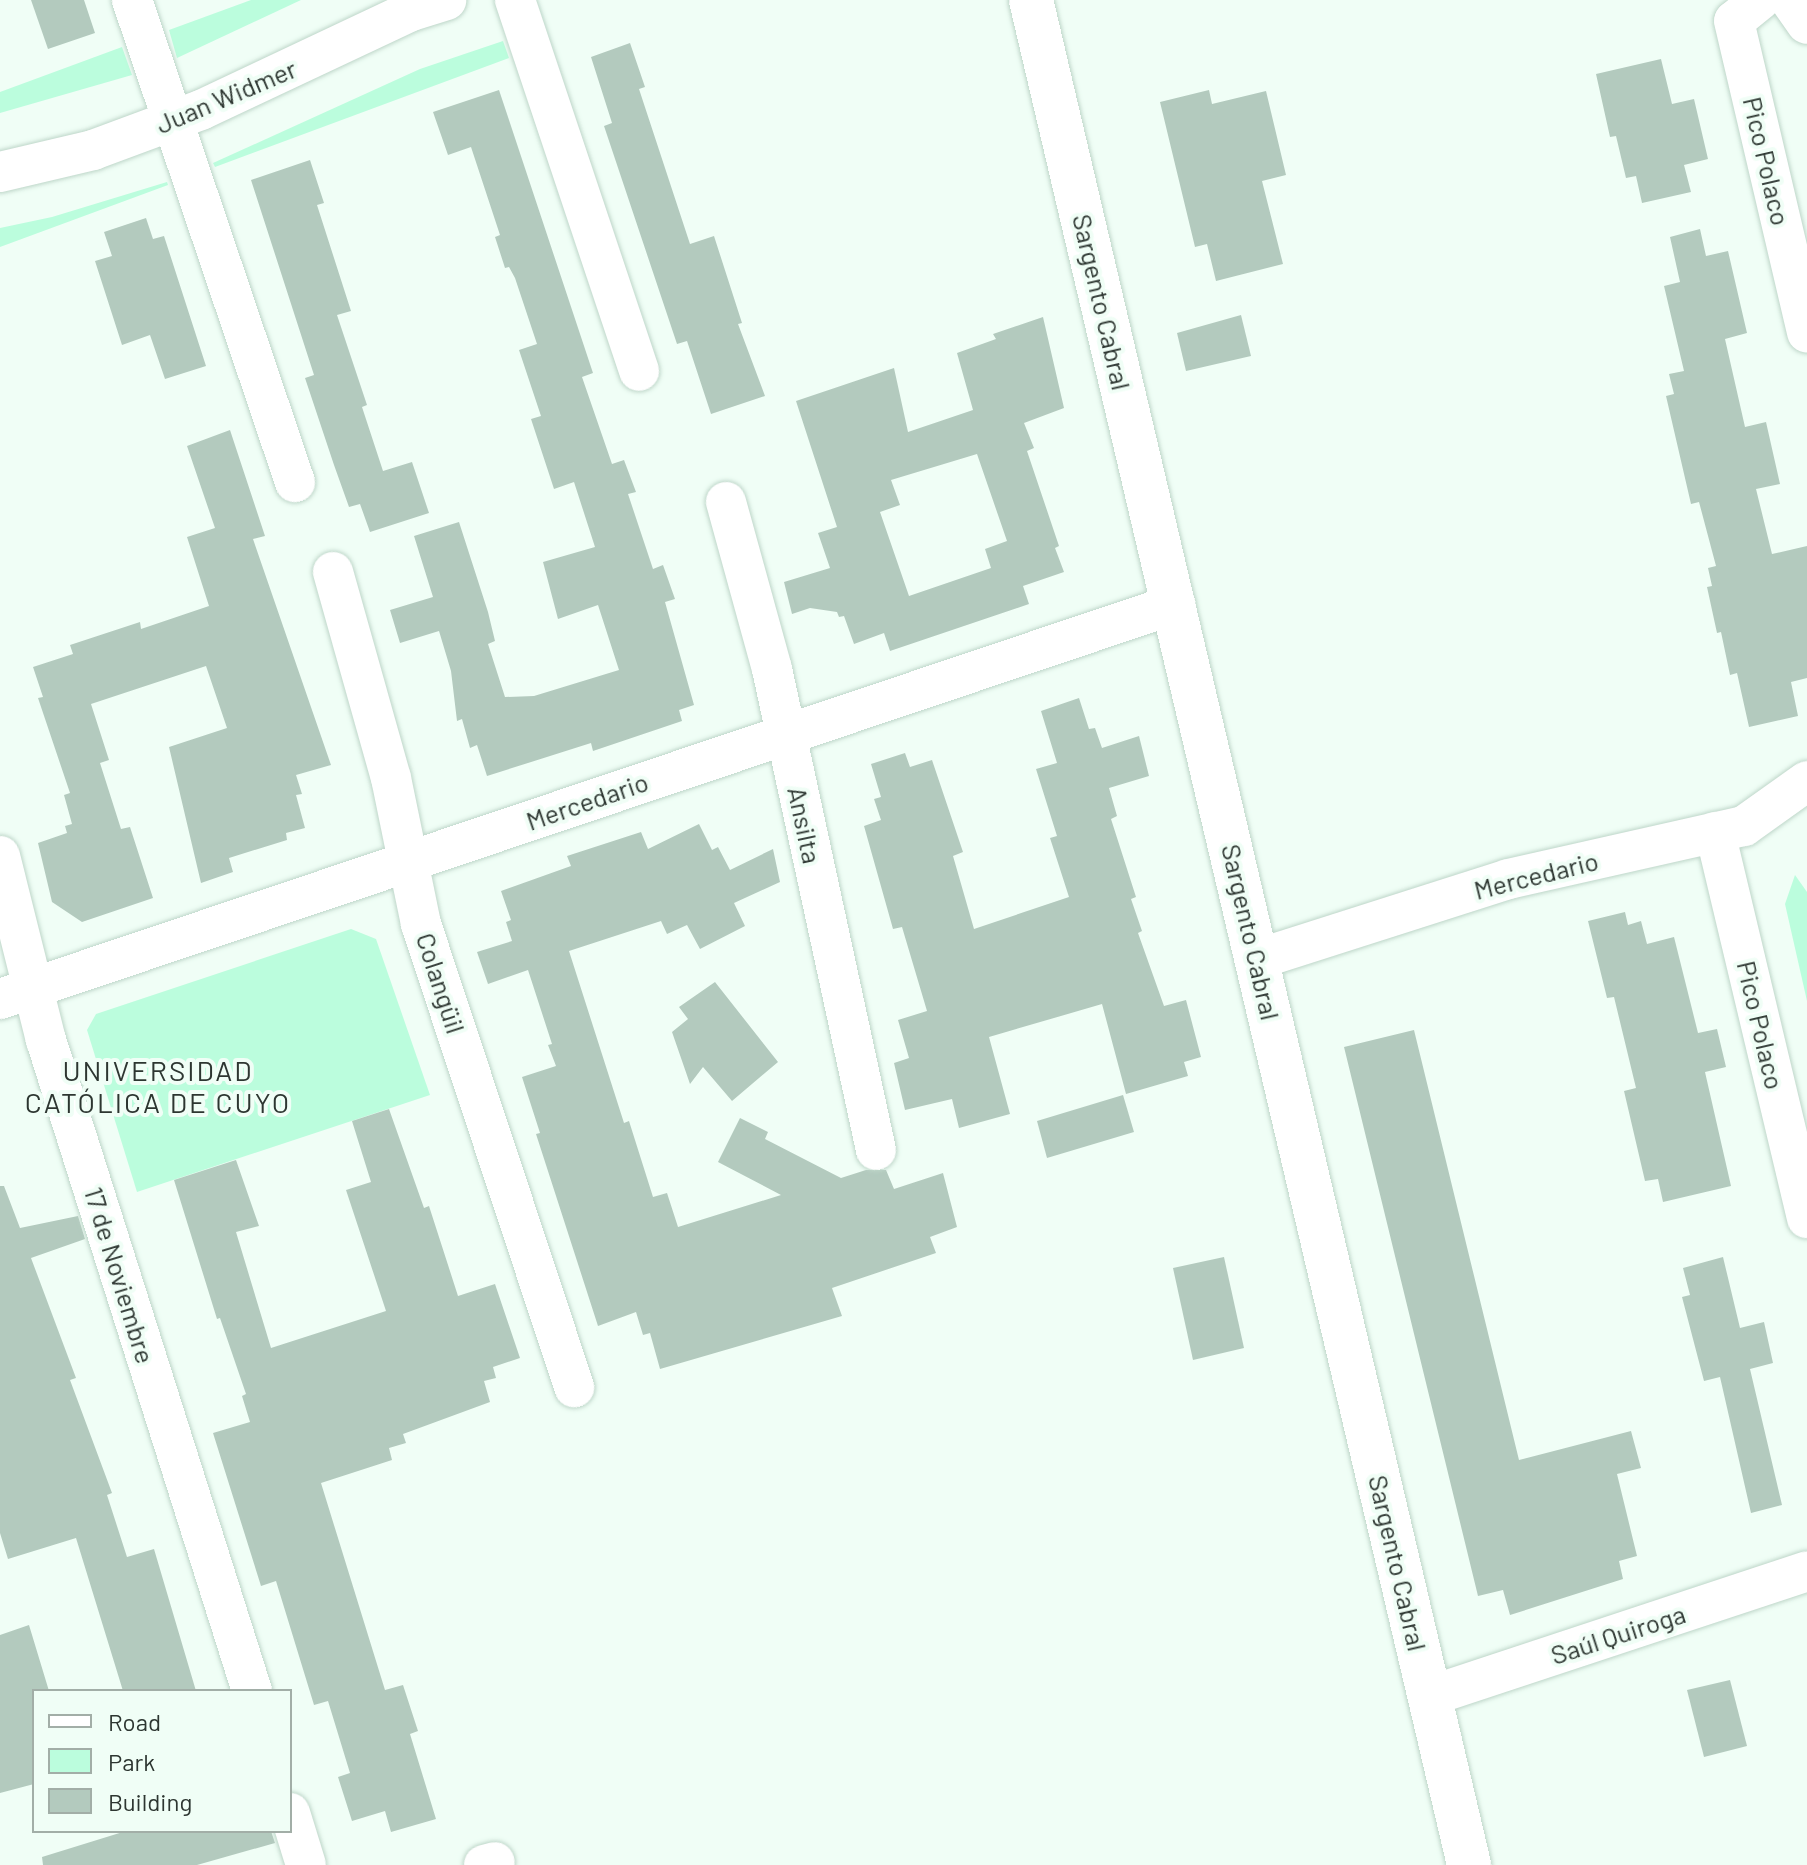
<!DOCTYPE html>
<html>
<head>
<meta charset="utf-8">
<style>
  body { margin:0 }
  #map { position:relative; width:1807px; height:1865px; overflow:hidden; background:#f0fef6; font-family:Barlow,sans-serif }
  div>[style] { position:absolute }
  .green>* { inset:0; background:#bbfddd }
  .building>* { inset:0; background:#b3cabe }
  .roads { filter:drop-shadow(0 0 2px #bed6c9) drop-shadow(0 0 2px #bed6c9) }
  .street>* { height:40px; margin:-20px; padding:0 20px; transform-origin:20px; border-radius:20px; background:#fff }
  .secondary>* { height:44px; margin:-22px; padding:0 22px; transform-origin:22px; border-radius:22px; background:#fff }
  span { translate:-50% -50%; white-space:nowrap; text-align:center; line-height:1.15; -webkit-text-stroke:8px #f0fef6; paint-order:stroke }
  .street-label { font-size:26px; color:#2d3631 }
  .neighbourhood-label { font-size:28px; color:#2d3631; letter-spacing:2px }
  .legend { position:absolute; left:32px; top:1689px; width:260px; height:144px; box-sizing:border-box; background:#f0fef6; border:2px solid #a2aea7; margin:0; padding:10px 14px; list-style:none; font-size:24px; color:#2d3631 }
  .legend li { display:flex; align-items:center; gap:16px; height:40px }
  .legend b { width:40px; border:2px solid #a2aea7 }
</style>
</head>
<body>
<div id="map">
  <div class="green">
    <div style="clip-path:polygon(251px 0,301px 0,177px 58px,169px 30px)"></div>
    <div style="clip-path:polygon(503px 41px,509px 58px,215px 167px,213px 163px,420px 69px)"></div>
    <div style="clip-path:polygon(122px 47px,132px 75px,0 113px,0 92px)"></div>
    <div style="clip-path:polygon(167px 182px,168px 185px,0 247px,0 228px,52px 217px)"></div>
    <div style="clip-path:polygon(1795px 875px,1807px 892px,1807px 1001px,1785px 904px)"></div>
    <div style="clip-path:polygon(351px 929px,376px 939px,430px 1095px,137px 1192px,87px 1030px,96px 1014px)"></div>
  </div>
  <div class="building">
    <div style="clip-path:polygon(31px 0,84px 0,95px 33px,48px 49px)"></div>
    <div style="clip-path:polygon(630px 43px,645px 87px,639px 89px,690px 244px,714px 236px,742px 323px,738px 324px,765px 396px,711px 414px,687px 341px,677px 344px,604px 126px,612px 123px,591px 57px)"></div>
    <div style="clip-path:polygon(1661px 59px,1672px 104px,1694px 99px,1708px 159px,1684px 165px,1691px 192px,1642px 203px,1636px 176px,1626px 178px,1616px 136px,1610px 137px,1596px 74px)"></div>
    <div style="clip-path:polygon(499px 90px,593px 373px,582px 377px,612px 464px,624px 460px,636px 492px,628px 494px,653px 569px,663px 565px,675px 599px,665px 602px,694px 705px,679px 710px,682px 721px,593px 751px,591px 743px,487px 776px,477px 745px,470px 748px,462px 719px,457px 721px,451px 671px,439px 631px,400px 643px,390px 610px,433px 597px,414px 536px,459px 522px,488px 612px,495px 641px,488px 644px,505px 697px,534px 696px,619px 670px,598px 605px,558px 619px,543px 562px,595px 547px,574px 482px,554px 489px,531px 419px,541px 416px,519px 350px,537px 344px,515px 278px,509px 267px,505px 268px,495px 237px,500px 235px,471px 147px,448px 155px,433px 112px)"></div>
    <div style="clip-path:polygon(1209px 90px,1212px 104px,1266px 91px,1286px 175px,1262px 181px,1283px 264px,1216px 281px,1207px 244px,1195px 247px,1160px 102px)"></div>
    <div style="clip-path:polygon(310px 160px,324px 203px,317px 205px,351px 311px,337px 315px,367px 405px,362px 407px,383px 471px,412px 462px,429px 513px,370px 532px,360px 504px,349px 507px,334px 465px,305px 378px,314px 375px,251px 180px)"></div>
    <div style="clip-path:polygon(146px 218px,153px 239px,164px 236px,206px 366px,165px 379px,150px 335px,122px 345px,95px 261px,112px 256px,104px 232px)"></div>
    <div style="clip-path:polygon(1700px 229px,1706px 256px,1728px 251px,1747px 333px,1725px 339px,1745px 427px,1766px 422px,1780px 484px,1756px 489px,1772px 554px,1807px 546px,1807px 678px,1791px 682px,1798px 716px,1749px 727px,1737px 673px,1730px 675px,1721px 632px,1717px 633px,1707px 587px,1712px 586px,1708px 568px,1716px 566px,1699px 502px,1691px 504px,1666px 396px,1674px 394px,1669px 374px,1684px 371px,1664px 286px,1680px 282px,1670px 237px)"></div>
    <div style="clip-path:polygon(1241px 315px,1251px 356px,1186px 371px,1177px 333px)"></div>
    <div style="clip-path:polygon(evenodd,1043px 317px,1064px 408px,1024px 423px,1034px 448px,1027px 451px,1059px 546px,1055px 548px,1064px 572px,1023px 586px,1029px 604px,890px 651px,884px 633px,854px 644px,844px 616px,839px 617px,837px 612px,810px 608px,792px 614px,784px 582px,830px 568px,818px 533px,837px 527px,796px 401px,894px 368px,908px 432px,973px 410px,957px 353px,996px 339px,993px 334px,1043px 317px,977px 454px,1007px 541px,985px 549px,991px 568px,909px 596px,880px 512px,900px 505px,891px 480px,977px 454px)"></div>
    <div style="clip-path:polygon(230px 430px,265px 536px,253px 539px,331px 765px,296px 775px,302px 794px,296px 795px,305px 828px,286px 833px,287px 840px,229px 858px,233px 872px,201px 883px,169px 747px,227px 728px,206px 666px,91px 704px,109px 760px,100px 763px,121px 829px,130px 827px,153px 898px,82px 922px,52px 902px,38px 843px,67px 833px,65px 826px,72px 824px,64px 795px,70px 793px,38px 698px,43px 697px,33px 667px,73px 654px,70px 645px,140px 622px,141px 629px,209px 606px,187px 537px,215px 528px,187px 446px)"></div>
    <div style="clip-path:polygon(1079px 698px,1089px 729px,1095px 728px,1102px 748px,1139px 736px,1149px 776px,1109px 788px,1117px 816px,1111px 819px,1136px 897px,1131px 899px,1142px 931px,1138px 933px,1164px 1006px,1186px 1000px,1201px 1057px,1184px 1062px,1188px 1076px,1126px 1094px,1102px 1004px,989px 1037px,1010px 1114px,959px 1128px,952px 1099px,905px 1110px,894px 1063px,909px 1058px,898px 1020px,927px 1011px,902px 927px,893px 929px,864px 826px,881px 820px,874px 799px,881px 797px,871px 764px,905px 753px,910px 767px,932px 760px,963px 852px,953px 856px,974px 929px,1069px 897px,1050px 838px,1057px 836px,1036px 769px,1057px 763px,1041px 711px)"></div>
    <div style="clip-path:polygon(699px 824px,712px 850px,718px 847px,730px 870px,773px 849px,780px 882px,734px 903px,745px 926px,700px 949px,687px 925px,667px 934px,661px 921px,569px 951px,624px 1123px,629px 1121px,653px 1197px,667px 1193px,678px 1227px,781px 1195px,718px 1162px,740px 1118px,768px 1132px,765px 1139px,841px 1178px,866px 1170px,886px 1170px,894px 1189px,943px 1173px,957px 1227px,930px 1237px,936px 1253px,832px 1288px,842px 1316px,660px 1369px,650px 1333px,643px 1335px,636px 1312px,598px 1326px,536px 1134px,540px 1133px,522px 1077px,556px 1066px,548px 1045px,552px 1044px,528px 970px,488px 984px,477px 952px,512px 941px,506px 922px,511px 920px,501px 891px,571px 866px,567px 856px,641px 832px,648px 849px)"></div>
    <div style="clip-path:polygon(1625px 912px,1628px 925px,1641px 921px,1647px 944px,1674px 937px,1698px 1033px,1717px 1029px,1726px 1067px,1705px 1072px,1731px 1186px,1663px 1202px,1658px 1179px,1645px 1181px,1624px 1091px,1636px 1088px,1614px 997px,1607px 998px,1588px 921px)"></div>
    <div style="clip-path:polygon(715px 982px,778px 1062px,732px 1101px,703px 1067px,690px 1084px,672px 1032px,688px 1019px,679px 1007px)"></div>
    <div style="clip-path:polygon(1414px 1030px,1519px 1460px,1631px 1431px,1641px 1468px,1617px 1474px,1637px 1556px,1619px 1561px,1623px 1579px,1510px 1615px,1503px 1590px,1478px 1596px,1344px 1047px)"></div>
    <div style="clip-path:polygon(1123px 1095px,1134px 1132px,1047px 1158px,1037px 1121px)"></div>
    <div style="clip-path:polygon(389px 1109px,424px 1208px,429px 1206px,458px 1296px,495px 1284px,520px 1358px,493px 1367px,496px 1378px,484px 1381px,490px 1402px,403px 1434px,406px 1443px,389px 1448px,392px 1460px,321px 1483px,385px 1690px,403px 1685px,418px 1731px,410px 1734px,436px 1819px,391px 1832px,385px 1811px,352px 1821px,338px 1777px,350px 1773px,328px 1701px,314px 1705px,276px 1581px,261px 1586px,213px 1433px,250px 1422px,242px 1396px,246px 1394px,220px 1318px,217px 1319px,174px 1180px,236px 1160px,259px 1226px,236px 1232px,271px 1348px,386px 1311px,346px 1190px,371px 1182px,352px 1121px)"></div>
    <div style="clip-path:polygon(0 1186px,4px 1186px,20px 1228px,78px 1216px,85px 1239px,31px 1258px,76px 1378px,70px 1380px,112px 1493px,107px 1495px,127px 1557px,154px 1549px,196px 1691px,123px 1691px,76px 1538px,8px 1559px,0 1533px)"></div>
    <div style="clip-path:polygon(1224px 1257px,1244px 1348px,1193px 1360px,1173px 1268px)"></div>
    <div style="clip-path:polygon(1723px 1257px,1740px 1328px,1764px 1322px,1773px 1363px,1750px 1369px,1782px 1505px,1751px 1513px,1720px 1377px,1704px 1381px,1682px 1297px,1690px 1295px,1683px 1268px)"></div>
    <div style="clip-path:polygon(29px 1625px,49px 1691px,34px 1691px,34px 1784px,0 1793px,0 1635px)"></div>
    <div style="clip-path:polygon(1730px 1680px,1747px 1746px,1704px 1757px,1687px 1690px)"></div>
    <div style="clip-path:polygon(126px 1831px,271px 1831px,275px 1843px,197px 1865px,43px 1865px,42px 1857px)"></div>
  </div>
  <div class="roads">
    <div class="street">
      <div style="left:132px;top:0;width:509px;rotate:71.32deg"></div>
      <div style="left:515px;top:0;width:391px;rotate:71.5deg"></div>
      <div style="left:1760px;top:0;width:33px;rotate:141deg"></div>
      <div style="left:1734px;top:21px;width:320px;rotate:76.8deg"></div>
      <div style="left:1790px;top:0;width:29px;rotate:55deg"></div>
      <div style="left:0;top:172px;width:96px;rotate:-13.3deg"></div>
      <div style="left:93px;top:150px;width:115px;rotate:-20.3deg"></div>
      <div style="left:201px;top:110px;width:232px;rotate:-25.2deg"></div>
      <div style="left:411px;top:11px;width:37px;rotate:-17deg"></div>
      <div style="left:726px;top:502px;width:173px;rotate:74.6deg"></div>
      <div style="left:772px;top:669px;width:492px;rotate:77.8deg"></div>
      <div style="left:333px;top:572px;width:214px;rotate:74.3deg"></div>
      <div style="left:391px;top:778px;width:149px;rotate:78.4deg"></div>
      <div style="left:421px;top:924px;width:488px;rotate:71.7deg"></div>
      <div style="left:1715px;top:832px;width:397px;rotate:76.6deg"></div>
      <div style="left:0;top:856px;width:190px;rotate:76deg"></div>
      <div style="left:46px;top:1040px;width:683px;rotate:72.44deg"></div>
      <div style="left:1258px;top:959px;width:262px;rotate:-17.7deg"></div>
      <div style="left:1508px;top:879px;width:242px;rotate:-12.7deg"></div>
      <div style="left:1744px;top:826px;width:77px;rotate:-35.5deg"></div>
      <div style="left:0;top:999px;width:1240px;rotate:-18.58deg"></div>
      <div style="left:1430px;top:1696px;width:397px;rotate:-18.3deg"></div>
      <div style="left:290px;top:1813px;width:54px;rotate:72.9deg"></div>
      <div style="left:484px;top:1865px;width:11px;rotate:-15deg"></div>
    </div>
    <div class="secondary">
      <div style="left:1031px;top:0;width:1916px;rotate:76.78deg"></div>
    </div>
  </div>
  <div class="street-label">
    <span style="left:226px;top:96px;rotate:-23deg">Juan Widmer</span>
    <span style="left:1767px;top:161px;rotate:77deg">Pico Polaco</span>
    <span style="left:1102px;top:302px;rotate:77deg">Sargento Cabral</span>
    <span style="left:587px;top:801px;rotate:-19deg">Mercedario</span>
    <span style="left:805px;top:825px;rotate:78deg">Ansilta</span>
    <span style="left:1536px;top:875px;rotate:-14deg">Mercedario</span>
    <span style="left:1251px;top:932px;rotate:77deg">Sargento Cabral</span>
    <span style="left:441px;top:983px;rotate:72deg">Colangüil</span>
    <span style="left:1761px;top:1025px;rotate:77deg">Pico Polaco</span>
    <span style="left:120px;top:1275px;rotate:73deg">17 de Noviembre</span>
    <span style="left:1398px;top:1563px;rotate:77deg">Sargento Cabral</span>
    <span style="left:1618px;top:1634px;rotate:-18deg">Saúl Quiroga</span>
  </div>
  <div class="neighbourhood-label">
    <span style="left:158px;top:1086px">UNIVERSIDAD<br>CATÓLICA DE CUYO</span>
  </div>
  <ul class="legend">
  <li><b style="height:10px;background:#fff"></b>Road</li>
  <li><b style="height:22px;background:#bbfddd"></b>Park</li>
  <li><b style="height:22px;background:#b3cabe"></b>Building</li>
  </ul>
</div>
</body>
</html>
